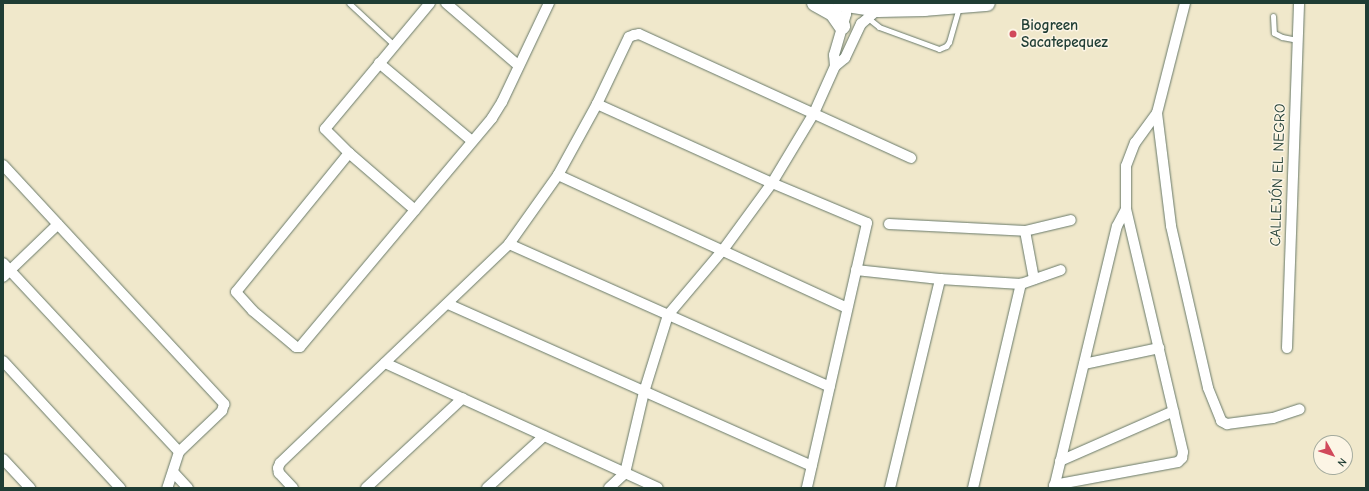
<!DOCTYPE html>
<html>
<head>
<meta charset="utf-8">
<style>
  body { margin:0 }
  #map { position:relative; width:1369px; height:491px; overflow:hidden; background:#f0e8cb; font-family:"Comic Neue",sans-serif }
  div>[style] { position:absolute }
  .roads { filter:drop-shadow(0 0 1px #687969) drop-shadow(0 0 1px #687969) }
  .service>* { height:5px; margin:-2.5px; padding:0 2.5px; transform-origin:2.5px; border-radius:2.5px; background:#fff }
  .minor>* { height:10px; margin:-5px; padding:0 5px; transform-origin:5px; border-radius:5px; background:#fff }
  .primary>* { height:16px; margin:-8px; padding:0 8px; transform-origin:8px; border-radius:8px; background:#fff }
  .dots>* { width:11px; height:11px; translate:-50% -50%; box-sizing:border-box; border:2px solid #fcf5e5; border-radius:50% }
  span { translate:-50% -50%; white-space:nowrap; text-align:center; line-height:1.15; -webkit-text-stroke:3px #fcf5e5; paint-order:stroke }
  .poi-label { font-size:15px; color:#1f3d34; font-weight:700 }
  .left { translate:0 -50%; text-align:left }
  .street-label { font-size:15px; color:#1f3d34 }
  .frame { position:absolute; inset:0; border:4px solid #1f3d34; pointer-events:none }
  .north { position:absolute; left:1313px; top:435px; width:40px; height:40px; box-sizing:border-box; background:#fcf5e5; border:1px solid #a4ab9e; border-radius:50%; rotate:129deg; font-size:11px; font-weight:700; line-height:16px; text-align:center; color:#1f3d34 }
  .north::after { content:''; display:block; margin:auto; width:14px; height:18px; background:#d1495b; clip-path:polygon(50% 0,100% 100%,50% 72%,0 100%) }
</style>
</head>
<body>
<div id="map">
  <div class="roads">
    <div class="service">
      <div style="left:349px;top:3px;width:62px;rotate:43deg"></div>
      <div style="left:1273px;top:16px;width:17px;rotate:87deg"></div>
      <div style="left:1274px;top:33px;width:9px;rotate:27deg"></div>
      <div style="left:1282px;top:37px;width:15px;rotate:11deg"></div>
      <div style="left:868px;top:18px;width:14px;rotate:39deg"></div>
      <div style="left:879px;top:27px;width:64px;rotate:20.1deg"></div>
      <div style="left:939px;top:49px;width:8px;rotate:-23deg"></div>
      <div style="left:946px;top:46px;width:5px;rotate:-53deg"></div>
      <div style="left:949px;top:42px;width:35px;rotate:-74deg"></div>
    </div>
    <div class="minor">
      <div style="left:446px;top:3px;width:96px;rotate:40.8deg"></div>
      <div style="left:379px;top:63px;width:121px;rotate:40deg"></div>
      <div style="left:835px;top:66px;width:11px;rotate:-95deg"></div>
      <div style="left:834px;top:55px;width:43px;rotate:-73.7deg"></div>
      <div style="left:846px;top:14px;width:10px;rotate:-84deg"></div>
      <div style="left:597px;top:104px;width:192px;rotate:24.3deg"></div>
      <div style="left:772px;top:183px;width:103px;rotate:22.8deg"></div>
      <div style="left:867px;top:223px;width:272px;rotate:102.8deg"></div>
      <div style="left:1157px;top:113px;width:114px;rotate:82.9deg"></div>
      <div style="left:1171px;top:226px;width:166px;rotate:77.1deg"></div>
      <div style="left:1208px;top:388px;width:35px;rotate:68deg"></div>
      <div style="left:1221px;top:421px;width:7px;rotate:27deg"></div>
      <div style="left:1227px;top:424px;width:46px;rotate:-7.4deg"></div>
      <div style="left:1273px;top:418px;width:28px;rotate:-18deg"></div>
      <div style="left:349px;top:153px;width:179px;rotate:129.1deg"></div>
      <div style="left:236px;top:292px;width:25px;rotate:48deg"></div>
      <div style="left:253px;top:311px;width:56px;rotate:39.9deg"></div>
      <div style="left:296px;top:347px;width:4px"></div>
      <div style="left:300px;top:347px;width:299px;rotate:-50deg"></div>
      <div style="left:492px;top:118px;width:19px;rotate:-58deg"></div>
      <div style="left:502px;top:102px;width:110px;rotate:-64.6deg"></div>
      <div style="left:3px;top:165px;width:326px;rotate:47.2deg"></div>
      <div style="left:224px;top:404px;width:7px;rotate:106deg"></div>
      <div style="left:222px;top:411px;width:59px;rotate:136.4deg"></div>
      <div style="left:179px;top:452px;width:38px;rotate:108deg"></div>
      <div style="left:558px;top:175px;width:318px;rotate:24.7deg"></div>
      <div style="left:415px;top:210px;width:87px;rotate:-139.2deg"></div>
      <div style="left:349px;top:153px;width:34px;rotate:-135deg"></div>
      <div style="left:325px;top:129px;width:164px;rotate:-50.2deg"></div>
      <div style="left:889px;top:224px;width:136px;rotate:2.9deg"></div>
      <div style="left:1025px;top:231px;width:47px;rotate:-13.4deg"></div>
      <div style="left:1025px;top:231px;width:49px;rotate:79.4deg"></div>
      <div style="left:509px;top:244px;width:351px;rotate:24deg"></div>
      <div style="left:3px;top:263px;width:258px;rotate:47deg"></div>
      <div style="left:856px;top:270px;width:84px;rotate:6.1deg"></div>
      <div style="left:940px;top:279px;width:81px;rotate:3.5deg"></div>
      <div style="left:1021px;top:284px;width:42px;rotate:-19.3deg"></div>
      <div style="left:3px;top:277px;width:76px;rotate:-43.9deg"></div>
      <div style="left:448px;top:304px;width:398px;rotate:24deg"></div>
      <div style="left:1287px;top:348px;width:345px;rotate:-88deg"></div>
      <div style="left:3px;top:361px;width:173px;rotate:47.3deg"></div>
      <div style="left:385px;top:363px;width:300px;rotate:24.6deg"></div>
      <div style="left:1084px;top:364px;width:77px;rotate:-12deg"></div>
      <div style="left:3px;top:459px;width:40px;rotate:47deg"></div>
      <div style="left:1060px;top:461px;width:124px;rotate:-23.7deg"></div>
      <div style="left:173px;top:472px;width:22px;rotate:47deg"></div>
      <div style="left:1054px;top:485px;width:126px;rotate:-10.5deg"></div>
      <div style="left:1178px;top:462px;width:6px;rotate:-45deg"></div>
      <div style="left:1182px;top:458px;width:6px;rotate:-81deg"></div>
      <div style="left:1183px;top:452px;width:250px;rotate:-103.2deg"></div>
      <div style="left:1126px;top:209px;width:43px;rotate:-90deg"></div>
      <div style="left:1126px;top:166px;width:25px;rotate:-69deg"></div>
      <div style="left:1135px;top:143px;width:37px;rotate:-54deg"></div>
      <div style="left:1157px;top:113px;width:114px;rotate:-75.7deg"></div>
      <div style="left:293px;top:488px;width:21px;rotate:-133deg"></div>
      <div style="left:279px;top:473px;width:5px;rotate:-101deg"></div>
      <div style="left:278px;top:468px;width:5px;rotate:-68deg"></div>
      <div style="left:280px;top:463px;width:317px;rotate:-43.7deg"></div>
      <div style="left:509px;top:244px;width:85px;rotate:-54.6deg"></div>
      <div style="left:558px;top:175px;width:81px;rotate:-61.2deg"></div>
      <div style="left:597px;top:104px;width:74px;rotate:-64.5deg"></div>
      <div style="left:629px;top:37px;width:5px;rotate:-22deg"></div>
      <div style="left:634px;top:35px;width:5px;rotate:-11deg"></div>
      <div style="left:639px;top:34px;width:299px;rotate:24.5deg"></div>
      <div style="left:366px;top:488px;width:132px;rotate:-42.9deg"></div>
      <div style="left:487px;top:488px;width:77px;rotate:-42.4deg"></div>
      <div style="left:609px;top:488px;width:22px;rotate:-43deg"></div>
      <div style="left:625px;top:473px;width:83px;rotate:-76.8deg"></div>
      <div style="left:644px;top:392px;width:81px;rotate:-72.7deg"></div>
      <div style="left:668px;top:315px;width:85px;rotate:-49.8deg"></div>
      <div style="left:723px;top:250px;width:83px;rotate:-53.8deg"></div>
      <div style="left:772px;top:183px;width:82px;rotate:-59deg"></div>
      <div style="left:814px;top:113px;width:51px;rotate:-65.9deg"></div>
      <div style="left:835px;top:66px;width:13px;rotate:-39deg"></div>
      <div style="left:845px;top:58px;width:38px;rotate:-65deg"></div>
      <div style="left:861px;top:24px;width:23px;rotate:-41deg"></div>
      <div style="left:890px;top:488px;width:215px;rotate:-76.5deg"></div>
      <div style="left:973px;top:488px;width:210px;rotate:-76.8deg"></div>
      <div style="left:1054px;top:488px;width:269px;rotate:-76.5deg"></div>
      <div style="left:1117px;top:226px;width:19px;rotate:-62deg"></div>
    </div>
    <div class="primary">
      <div style="left:815px;top:3px;width:21px;rotate:29deg"></div>
      <div style="left:833px;top:13px;width:16px;rotate:55deg"></div>
      <div style="left:841px;top:3px;width:37px;rotate:9deg"></div>
      <div style="left:878px;top:9px;width:47px;rotate:-1.2deg"></div>
      <div style="left:925px;top:8px;width:62px;rotate:-4.6deg"></div>
    </div>
  </div>
  <div class="dots">
    <div style="left:1013px;top:34px;background:#d1495b"></div>
  </div>
  <div class="poi-label">
    <span class="left" style="left:1021px;top:34px">Biogreen<br>Sacatepequez</span>
  </div>
  <div class="street-label">
    <span style="left:1278px;top:175px;rotate:-88deg">CALLEJÓN EL NEGRO</span>
  </div>
  <div class="frame"></div>
  <div class="north">N</div>
</div>
</body>
</html>
